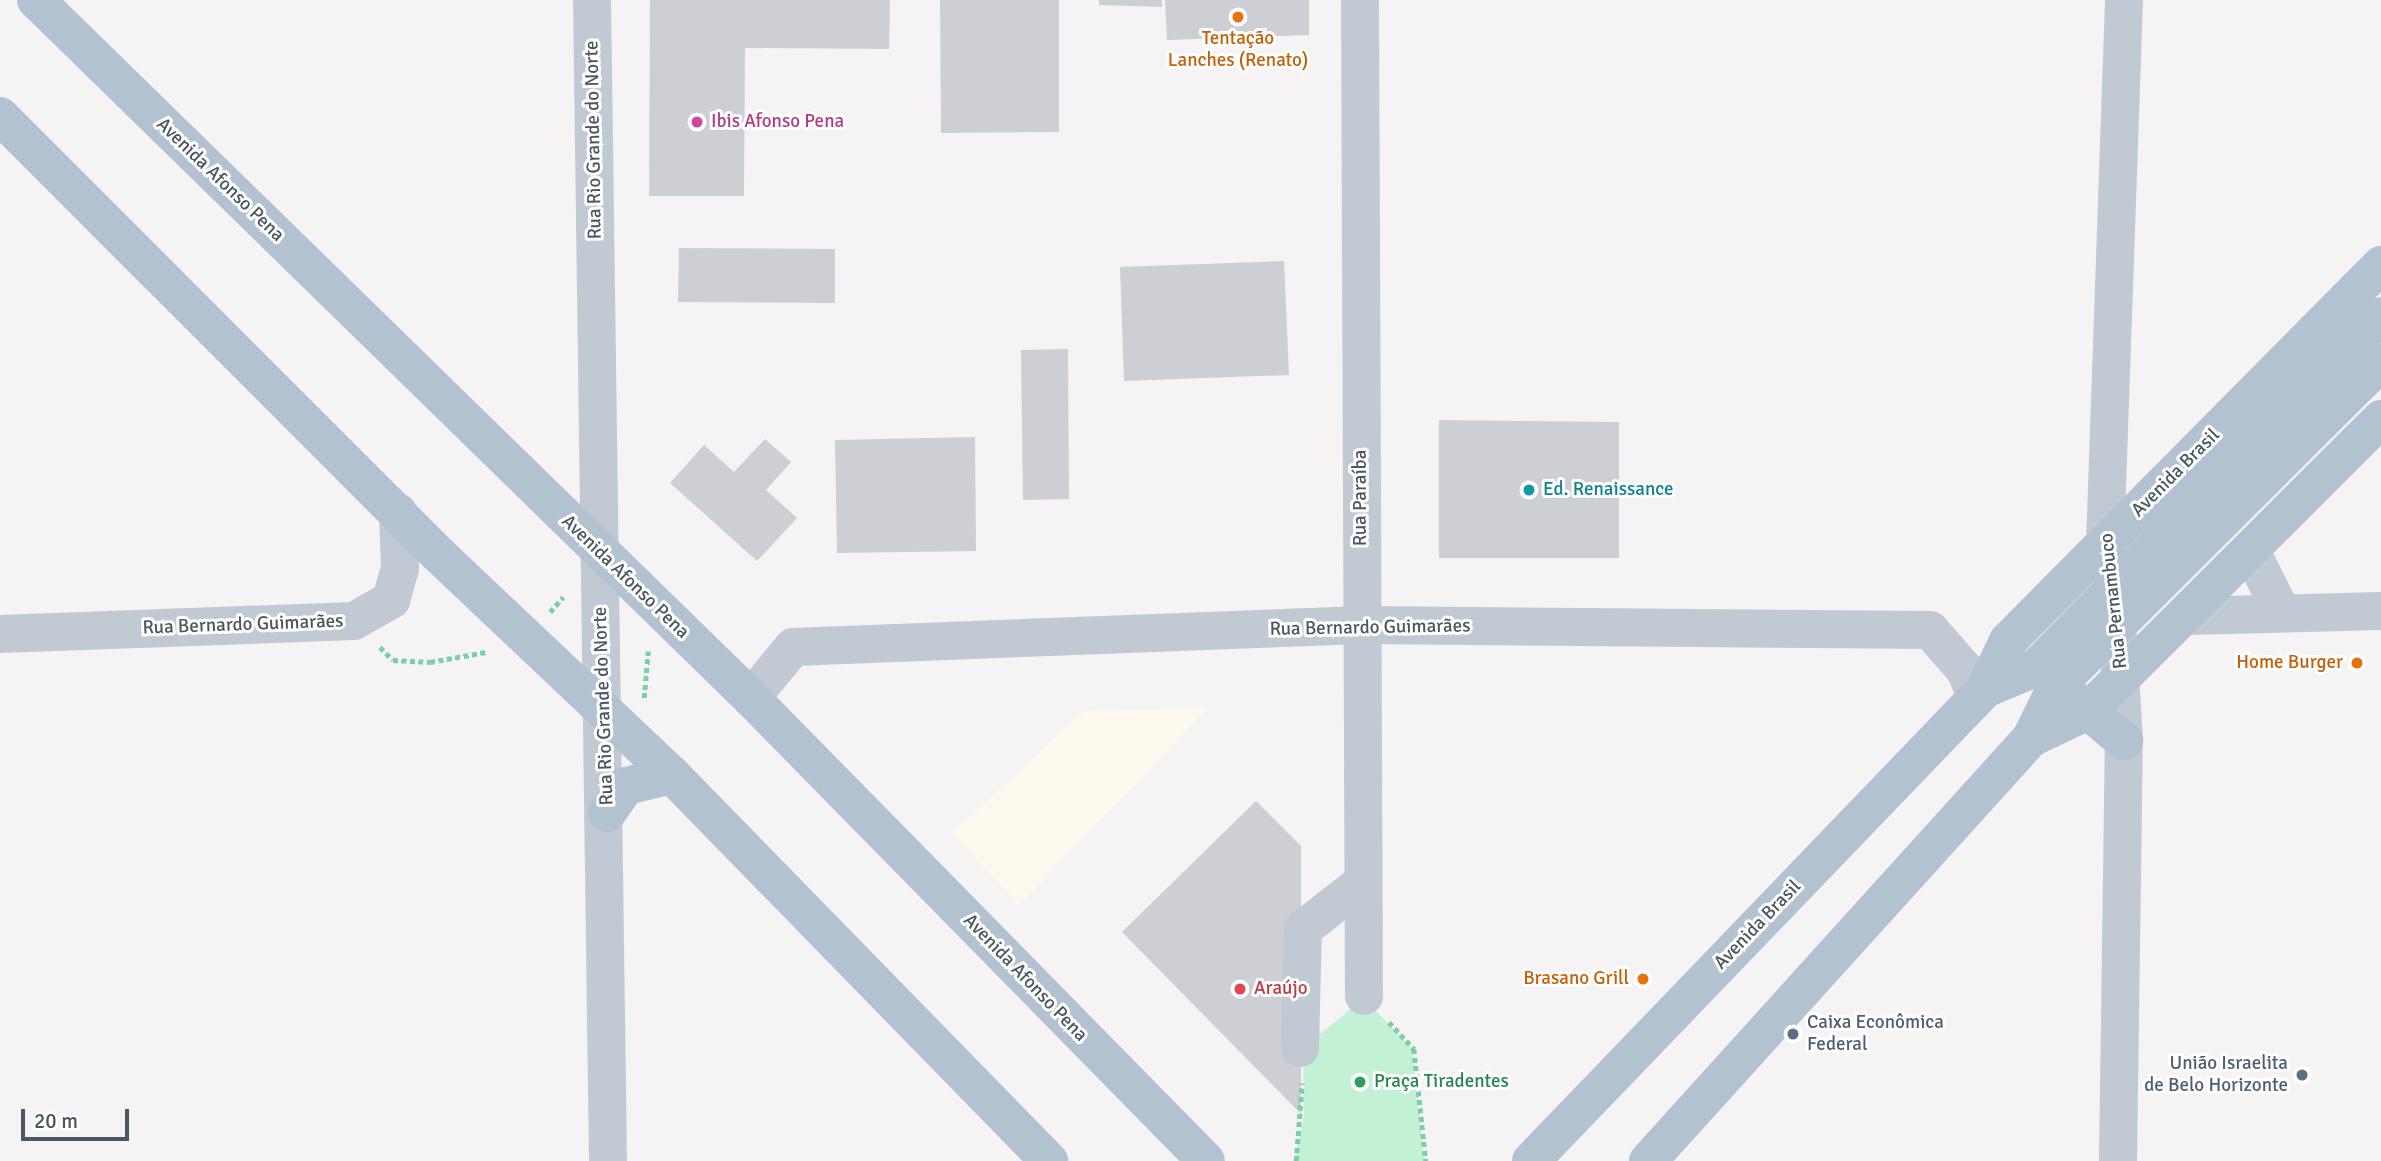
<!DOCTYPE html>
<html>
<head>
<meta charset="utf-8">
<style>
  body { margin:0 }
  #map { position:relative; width:2381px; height:1161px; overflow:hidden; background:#f5f3f3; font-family:Signika,sans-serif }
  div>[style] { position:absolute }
  .commercial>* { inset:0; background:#fdf9ef }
  .green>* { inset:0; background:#c3f1d5 }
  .building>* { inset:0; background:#cdcfd5 }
  .path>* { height:4.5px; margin-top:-2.25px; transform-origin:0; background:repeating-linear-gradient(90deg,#7ad0a6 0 5px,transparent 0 8.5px) }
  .minor>* { height:38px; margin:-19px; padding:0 19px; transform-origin:19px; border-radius:19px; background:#c1cad2 }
  .major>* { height:38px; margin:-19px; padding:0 19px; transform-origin:19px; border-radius:19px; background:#b3c2d1 }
  .dots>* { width:19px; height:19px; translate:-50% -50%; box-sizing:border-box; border:4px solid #fff; border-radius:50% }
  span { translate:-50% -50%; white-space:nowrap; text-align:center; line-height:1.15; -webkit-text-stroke:6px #fff; paint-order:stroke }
  .food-label { font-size:19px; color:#c56008 }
  .right { translate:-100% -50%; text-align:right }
  .hotel-label { font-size:19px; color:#b23c85 }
  .left { translate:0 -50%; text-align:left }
  .street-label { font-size:19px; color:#4a5661 }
  .culture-label { font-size:19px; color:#0d838f }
  .health-label { font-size:19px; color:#be3a42 }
  .service-label { font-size:19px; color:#4e5e75 }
  .leisure-label { font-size:19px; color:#27864d }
  .scale { position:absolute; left:21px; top:1109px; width:108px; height:32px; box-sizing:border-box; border:4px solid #4a5661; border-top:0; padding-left:9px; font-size:21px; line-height:24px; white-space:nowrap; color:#4a5661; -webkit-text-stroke:5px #fff; paint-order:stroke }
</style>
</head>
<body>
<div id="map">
  <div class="commercial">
    <div style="clip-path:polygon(1209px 707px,1019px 905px,952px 833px,1084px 711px)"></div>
  </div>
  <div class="green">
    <div style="clip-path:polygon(1364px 998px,1412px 1049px,1424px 1161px,1295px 1161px,1304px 1115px,1303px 1048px)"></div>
  </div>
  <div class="building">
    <div style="clip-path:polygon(650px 0,890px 0,889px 49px,745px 48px,744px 196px,649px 196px)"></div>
    <div style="clip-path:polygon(940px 0,1059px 0,1059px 132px,941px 133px)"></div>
    <div style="clip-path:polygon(1099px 0,1162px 0,1162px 7px,1099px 5px)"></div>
    <div style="clip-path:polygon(1165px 0,1309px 0,1309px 35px,1167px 40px)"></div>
    <div style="clip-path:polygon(679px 248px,835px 249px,835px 303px,678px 302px)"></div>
    <div style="clip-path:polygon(1284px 261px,1289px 375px,1124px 381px,1120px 267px)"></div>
    <div style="clip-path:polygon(1068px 349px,1069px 499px,1023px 500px,1021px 350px)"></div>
    <div style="clip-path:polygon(1439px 420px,1619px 422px,1619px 558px,1439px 558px)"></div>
    <div style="clip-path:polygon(975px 437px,976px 551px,837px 553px,835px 440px)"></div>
    <div style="clip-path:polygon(765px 439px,791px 462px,766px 490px,797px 518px,757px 561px,670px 483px,704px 445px,734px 472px)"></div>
    <div style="clip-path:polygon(1256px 801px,1301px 846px,1301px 1114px,1122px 932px)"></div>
  </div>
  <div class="path">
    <div style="left:550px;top:612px;width:20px;rotate:-49deg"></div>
    <div style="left:380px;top:647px;width:18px;rotate:45deg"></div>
    <div style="left:393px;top:660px;width:37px;rotate:3deg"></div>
    <div style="left:430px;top:662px;width:57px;rotate:-10.1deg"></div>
    <div style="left:644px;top:698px;width:47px;rotate:-85.1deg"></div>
    <div style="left:1389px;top:1022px;width:37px;rotate:47deg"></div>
    <div style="left:1414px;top:1049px;width:113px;rotate:83.9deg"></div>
    <div style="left:1296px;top:1161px;width:78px;rotate:-85.6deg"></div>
  </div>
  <div class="minor">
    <div style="left:592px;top:0;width:1161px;rotate:89.21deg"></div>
    <div style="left:1360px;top:0;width:996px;rotate:89.77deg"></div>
    <div style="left:2251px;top:551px;width:67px;rotate:63.4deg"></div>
    <div style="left:2188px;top:616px;width:193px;rotate:-1.5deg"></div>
    <div style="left:0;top:634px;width:354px;rotate:-2.1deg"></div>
    <div style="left:354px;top:621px;width:43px;rotate:-29.6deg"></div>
    <div style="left:391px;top:600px;width:32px;rotate:-74deg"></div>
    <div style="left:400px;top:569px;width:57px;rotate:-92deg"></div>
    <div style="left:751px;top:698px;width:66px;rotate:-50.5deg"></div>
    <div style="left:793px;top:647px;width:568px;rotate:-2.22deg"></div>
    <div style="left:1361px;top:625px;width:569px;rotate:0.5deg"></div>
    <div style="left:1930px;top:630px;width:53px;rotate:48.8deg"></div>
    <div style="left:1965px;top:670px;width:30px;rotate:67deg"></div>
    <div style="left:1300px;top:1048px;width:119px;rotate:-88.6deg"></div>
    <div style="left:1303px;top:929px;width:76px;rotate:-38.1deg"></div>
    <div style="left:2118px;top:1161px;width:420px;rotate:-89.2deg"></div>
    <div style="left:2124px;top:741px;width:153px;rotate:-93.4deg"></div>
    <div style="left:2115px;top:588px;width:44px;rotate:-103.1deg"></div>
    <div style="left:2105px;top:545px;width:545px;rotate:-88deg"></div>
  </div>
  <div class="major">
    <div style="left:36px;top:0;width:999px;rotate:44.31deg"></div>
    <div style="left:751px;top:698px;width:649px;rotate:45.5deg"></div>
    <div style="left:0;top:116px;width:618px;rotate:45deg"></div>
    <div style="left:437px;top:553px;width:323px;rotate:43.4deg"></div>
    <div style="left:672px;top:775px;width:540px;rotate:45.68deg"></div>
    <div style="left:1985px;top:689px;width:56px;rotate:-22.9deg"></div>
    <div style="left:2037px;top:667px;width:491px;rotate:-45.6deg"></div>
    <div style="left:2069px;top:695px;width:72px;rotate:39.9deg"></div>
    <div style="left:2031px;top:738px;width:63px;rotate:-25.3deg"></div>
    <div style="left:2088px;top:711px;width:414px;rotate:-44.9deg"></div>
    <div style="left:607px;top:813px;width:33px;rotate:-55deg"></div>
    <div style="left:626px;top:786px;width:47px;rotate:-13.4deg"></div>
    <div style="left:1531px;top:1161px;width:655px;rotate:-46.11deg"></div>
    <div style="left:1985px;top:689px;width:53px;rotate:-64.4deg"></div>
    <div style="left:2008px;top:641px;width:530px;rotate:-45.23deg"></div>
    <div style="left:1648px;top:1161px;width:571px;rotate:-47.84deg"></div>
    <div style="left:2031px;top:738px;width:59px;rotate:-63.9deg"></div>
    <div style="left:2057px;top:685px;width:457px;rotate:-44.9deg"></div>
  </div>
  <div class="dots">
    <div style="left:1238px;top:17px;background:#e8710a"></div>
    <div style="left:697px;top:122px;background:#d1479c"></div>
    <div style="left:1529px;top:490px;background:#0f9aa8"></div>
    <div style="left:2357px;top:663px;background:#e8710a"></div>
    <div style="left:1643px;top:979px;background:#e8710a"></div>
    <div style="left:1240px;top:989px;background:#e0444e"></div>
    <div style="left:1793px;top:1034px;background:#5c6f8a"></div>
    <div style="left:2302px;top:1075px;background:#5c6f8a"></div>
    <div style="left:1360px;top:1082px;background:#2e9e5b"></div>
  </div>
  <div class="food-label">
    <span style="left:1238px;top:50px">Tentação<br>Lanches (Renato)</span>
    <span class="right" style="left:2343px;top:663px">Home Burger</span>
    <span class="right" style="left:1629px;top:979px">Brasano Grill</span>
  </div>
  <div class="hotel-label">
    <span class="left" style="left:711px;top:122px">Ibis Afonso Pena</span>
  </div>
  <div class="street-label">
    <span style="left:594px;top:140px;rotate:-91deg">Rua Rio Grande do Norte</span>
    <span style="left:220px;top:180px;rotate:44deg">Avenida Afonso Pena</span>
    <span style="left:2176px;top:473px;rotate:-45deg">Avenida Brasil</span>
    <span style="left:1361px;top:498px;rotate:-90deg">Rua Paraíba</span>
    <span style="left:625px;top:577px;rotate:44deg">Avenida Afonso Pena</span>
    <span style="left:2114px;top:601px;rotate:-96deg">Rua Pernambuco</span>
    <span style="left:243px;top:625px;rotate:-2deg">Rua Bernardo Guimarães</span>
    <span style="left:1370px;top:628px;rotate:-1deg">Rua Bernardo Guimarães</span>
    <span style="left:604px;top:706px;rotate:-92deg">Rua Rio Grande do Norte</span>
    <span style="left:1758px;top:925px;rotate:-46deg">Avenida Brasil</span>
    <span style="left:1025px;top:978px;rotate:46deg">Avenida Afonso Pena</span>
  </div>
  <div class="culture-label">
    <span class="left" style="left:1543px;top:490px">Ed. Renaissance</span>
  </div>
  <div class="health-label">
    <span class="left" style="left:1254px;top:989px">Araújo</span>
  </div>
  <div class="service-label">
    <span class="left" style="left:1807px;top:1034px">Caixa Econômica<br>Federal</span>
    <span class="right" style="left:2288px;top:1075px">União Israelita<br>de Belo Horizonte</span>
  </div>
  <div class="leisure-label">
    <span class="left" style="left:1374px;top:1082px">Praça Tiradentes</span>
  </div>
  <div class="scale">20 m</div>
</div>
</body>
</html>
